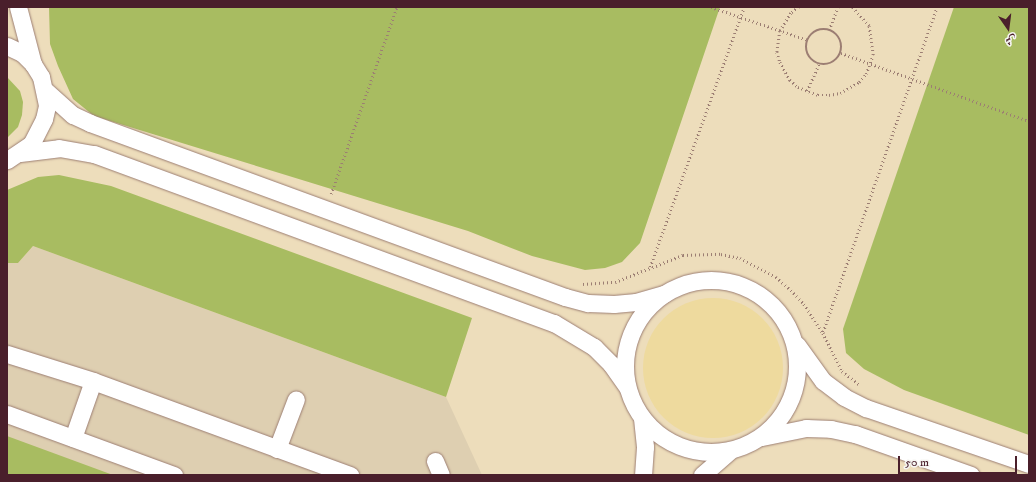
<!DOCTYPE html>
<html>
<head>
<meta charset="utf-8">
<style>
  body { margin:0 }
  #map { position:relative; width:1036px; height:482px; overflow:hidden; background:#edddbb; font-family:"IM FELL DW Pica",Amiri,serif }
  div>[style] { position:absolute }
  .built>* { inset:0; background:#decfb1 }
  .green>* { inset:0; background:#a8bc61 }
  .sand>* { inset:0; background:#eeda9e }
  .round { border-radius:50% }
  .path>* { height:2.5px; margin-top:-1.25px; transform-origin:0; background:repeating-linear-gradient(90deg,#9c7e73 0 1px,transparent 0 4px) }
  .path>.ring { margin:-1.25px; padding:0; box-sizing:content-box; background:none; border:2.5px solid #9c7e73; border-radius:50% }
  .roads { filter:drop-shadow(0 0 1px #9c7e73) drop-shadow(0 0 1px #9c7e73) }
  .minor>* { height:17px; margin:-8.5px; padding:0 8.5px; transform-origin:8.5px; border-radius:8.5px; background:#fff }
  .minor>.ring { margin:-8.5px; padding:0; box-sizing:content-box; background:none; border:17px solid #fff; border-radius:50% }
  span { translate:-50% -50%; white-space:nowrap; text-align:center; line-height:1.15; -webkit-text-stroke:4px #f6f6f2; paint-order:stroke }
  .frame { position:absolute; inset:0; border:8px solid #4a1f2b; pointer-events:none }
  .north { position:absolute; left:988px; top:8px; width:40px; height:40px; -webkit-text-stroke:3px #f6f6f2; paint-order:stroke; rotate:166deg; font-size:11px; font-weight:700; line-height:16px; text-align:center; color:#4a1f2b }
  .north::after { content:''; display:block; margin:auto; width:14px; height:18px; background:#4a1f2b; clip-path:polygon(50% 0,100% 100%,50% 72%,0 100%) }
  .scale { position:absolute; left:898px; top:456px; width:119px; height:18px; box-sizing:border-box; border:2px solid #4a1f2b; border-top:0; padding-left:5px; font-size:12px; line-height:14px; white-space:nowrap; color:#4a1f2b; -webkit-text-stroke:3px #f6f6f2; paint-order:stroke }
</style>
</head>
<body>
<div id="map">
  <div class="built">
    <div style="clip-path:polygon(33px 246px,446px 397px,482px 475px,7px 475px,7px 263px,18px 263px)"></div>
  </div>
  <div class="green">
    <div style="clip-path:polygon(49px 7px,720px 7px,640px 243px,622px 262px,605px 268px,585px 270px,532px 256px,468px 231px,94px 116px,73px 99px,58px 66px,50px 44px)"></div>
    <div style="clip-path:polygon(954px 7px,1029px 7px,1029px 435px,904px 390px,864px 369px,846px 353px,843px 329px)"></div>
    <div style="clip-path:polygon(7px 77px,20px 91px,23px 102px,22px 115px,18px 127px,7px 138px)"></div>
    <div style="clip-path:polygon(59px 175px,111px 186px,472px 318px,446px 397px,33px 246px,18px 263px,7px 263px,7px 190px,38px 177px)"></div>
    <div style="clip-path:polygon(7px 436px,113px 475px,7px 475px)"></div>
  </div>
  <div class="sand">
    <div class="round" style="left:643px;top:298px;width:140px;height:140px"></div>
  </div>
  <div class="path">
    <div style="left:711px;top:7px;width:102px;rotate:18.8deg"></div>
    <div style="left:799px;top:7px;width:10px;rotate:143deg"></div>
    <div style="left:791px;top:13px;width:21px;rotate:121deg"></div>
    <div style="left:780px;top:31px;width:21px;rotate:98deg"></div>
    <div style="left:777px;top:52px;width:10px;rotate:73deg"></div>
    <div style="left:780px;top:62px;width:21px;rotate:61deg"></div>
    <div style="left:790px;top:80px;width:11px;rotate:41deg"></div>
    <div style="left:798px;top:87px;width:22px;rotate:22deg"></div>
    <div style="left:818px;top:95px;width:11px"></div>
    <div style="left:829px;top:95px;width:11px;rotate:-10deg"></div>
    <div style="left:840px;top:93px;width:22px;rotate:-30deg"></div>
    <div style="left:859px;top:82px;width:11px;rotate:-49deg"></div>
    <div style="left:866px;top:74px;width:20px;rotate:-70deg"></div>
    <div style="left:873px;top:55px;width:29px;rotate:-98deg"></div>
    <div style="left:869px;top:26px;width:25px;rotate:-132deg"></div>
    <div class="ring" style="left:806px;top:29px;width:33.5px;height:33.5px"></div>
    <div style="left:829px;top:30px;width:25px;rotate:-69deg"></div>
    <div style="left:841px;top:53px;width:200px;rotate:19.9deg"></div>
    <div style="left:807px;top:91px;width:30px;rotate:-66deg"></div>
    <div style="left:331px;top:194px;width:198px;rotate:-70.6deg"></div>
    <div style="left:650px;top:267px;width:276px;rotate:-70.1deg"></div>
    <div style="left:583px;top:284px;width:32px;rotate:-4deg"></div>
    <div style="left:615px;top:282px;width:73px;rotate:-21.7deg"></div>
    <div style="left:683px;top:255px;width:38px;rotate:-2deg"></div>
    <div style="left:721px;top:254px;width:19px;rotate:12deg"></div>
    <div style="left:740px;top:258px;width:41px;rotate:27.8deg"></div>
    <div style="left:776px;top:277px;width:20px;rotate:41deg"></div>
    <div style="left:791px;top:290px;width:19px;rotate:47deg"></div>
    <div style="left:804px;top:304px;width:35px;rotate:57deg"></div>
    <div style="left:823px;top:333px;width:42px;rotate:63.4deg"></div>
    <div style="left:842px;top:371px;width:23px;rotate:38deg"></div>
    <div style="left:823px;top:332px;width:344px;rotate:-70.7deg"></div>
  </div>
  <div class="roads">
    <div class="minor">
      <div style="left:18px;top:7px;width:59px;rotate:75.3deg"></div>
      <div style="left:7px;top:46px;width:17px;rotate:25deg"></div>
      <div style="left:22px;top:53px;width:16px;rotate:45deg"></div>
      <div style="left:33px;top:64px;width:15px;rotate:58deg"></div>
      <div style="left:41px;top:77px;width:30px;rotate:78deg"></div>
      <div style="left:47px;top:106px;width:13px;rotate:103deg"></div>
      <div style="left:44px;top:119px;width:28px;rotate:117deg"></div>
      <div style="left:31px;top:144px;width:29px;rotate:146deg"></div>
      <div style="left:46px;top:91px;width:36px;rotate:42deg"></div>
      <div style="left:73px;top:115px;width:19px;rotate:25deg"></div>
      <div style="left:90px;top:123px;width:506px;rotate:20.12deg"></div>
      <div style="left:565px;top:297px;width:24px;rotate:15deg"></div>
      <div style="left:588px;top:303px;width:26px;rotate:2deg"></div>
      <div style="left:614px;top:304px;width:22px;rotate:-5deg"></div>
      <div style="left:636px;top:302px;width:29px;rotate:-16deg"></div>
      <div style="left:20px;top:153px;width:39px;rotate:-7deg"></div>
      <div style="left:59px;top:148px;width:36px;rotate:10deg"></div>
      <div style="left:94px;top:154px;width:490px;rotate:20.2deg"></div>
      <div style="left:554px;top:323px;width:47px;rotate:31deg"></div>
      <div style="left:594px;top:347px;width:24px;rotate:45deg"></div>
      <div style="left:611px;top:364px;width:28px;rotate:55deg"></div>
      <div class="ring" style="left:625px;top:280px;width:155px;height:155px"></div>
      <div style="left:797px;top:345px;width:44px;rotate:54.2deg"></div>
      <div style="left:823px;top:381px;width:26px;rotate:37deg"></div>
      <div style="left:844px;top:397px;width:25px;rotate:27deg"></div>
      <div style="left:866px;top:408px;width:172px;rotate:19deg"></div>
      <div style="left:7px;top:354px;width:90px;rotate:17.4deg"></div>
      <div style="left:93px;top:381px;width:274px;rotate:20.1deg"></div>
      <div style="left:7px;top:414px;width:178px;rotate:20.1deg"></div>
      <div style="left:642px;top:418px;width:29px;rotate:84deg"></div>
      <div style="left:645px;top:447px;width:28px;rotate:94deg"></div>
      <div style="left:762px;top:437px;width:45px;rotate:-11.6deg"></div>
      <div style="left:806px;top:428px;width:25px;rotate:2deg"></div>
      <div style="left:831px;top:429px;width:25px;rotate:12deg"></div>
      <div style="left:855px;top:434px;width:123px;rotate:19.5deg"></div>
      <div style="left:73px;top:438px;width:60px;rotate:-70.7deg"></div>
      <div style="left:277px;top:449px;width:53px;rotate:-69.2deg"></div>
      <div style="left:435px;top:461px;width:15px;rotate:67deg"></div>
      <div style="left:702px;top:475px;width:38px;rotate:-41deg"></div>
    </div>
  </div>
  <div class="frame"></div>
  <div class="north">ش</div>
  <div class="scale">50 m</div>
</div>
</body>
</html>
